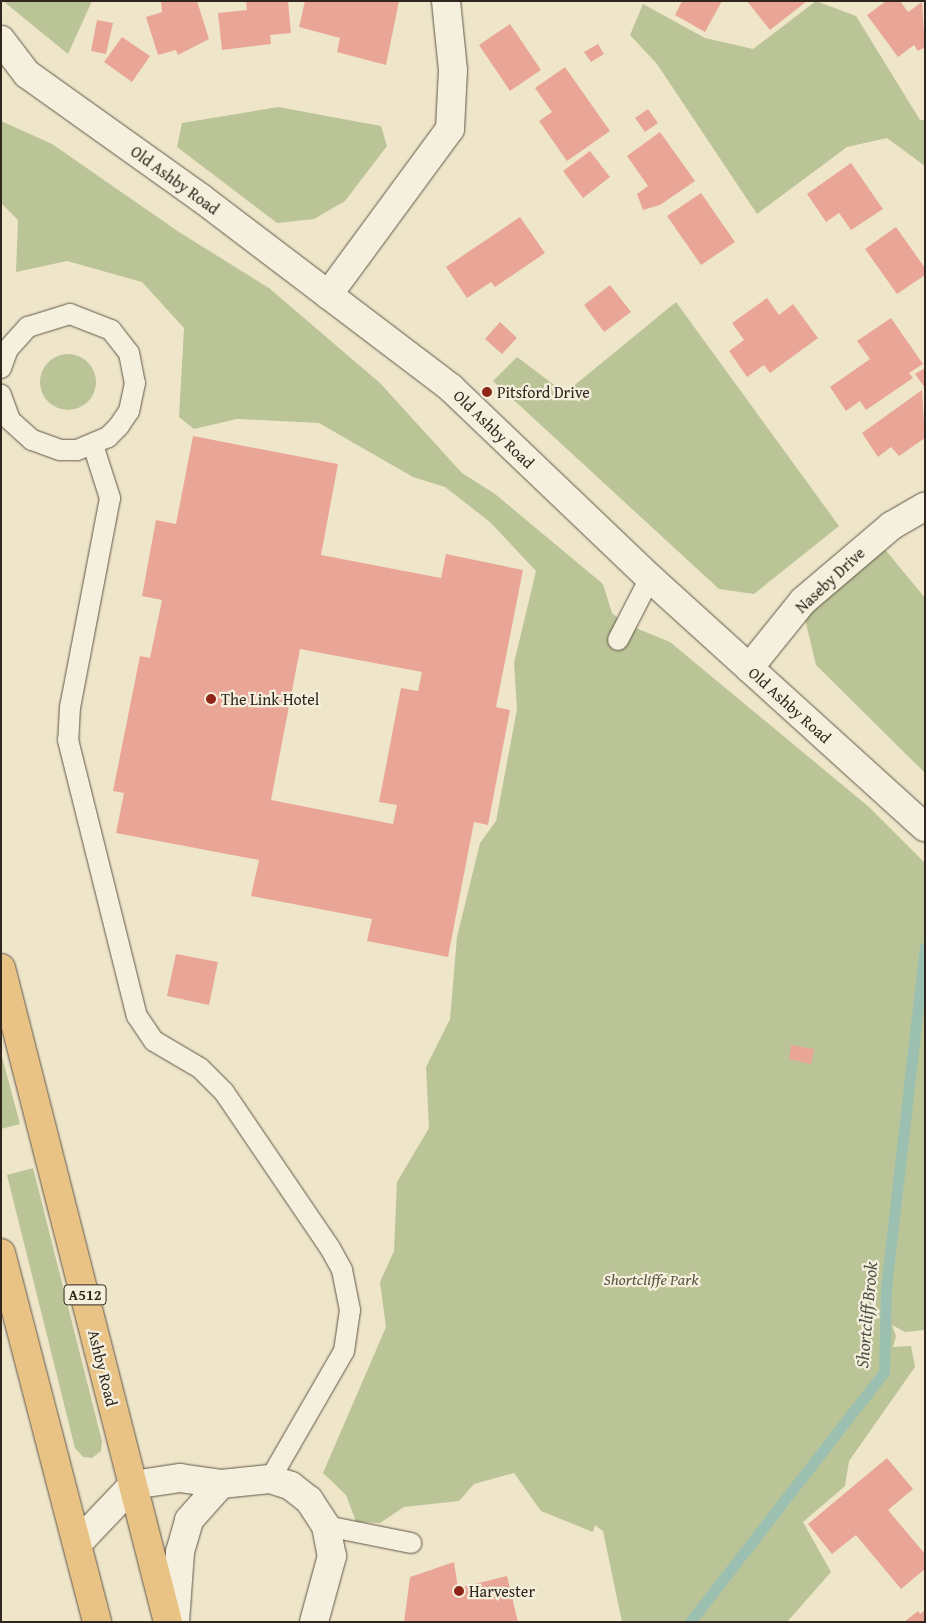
<!DOCTYPE html>
<html>
<head>
<meta charset="utf-8">
<style>
  body { margin:0 }
  #map { position:relative; width:926px; height:1623px; overflow:hidden; background:#efe6ca; font-family:"Gentium Book Plus",serif }
  div>[style] { position:absolute }
  .green>* { inset:0; background:#bac496 }
  .round { border-radius:50% }
  .stream>* { height:11px; margin:-5.5px; padding:0 5.5px; transform-origin:5.5px; border-radius:5.5px; background:#9bc0b1 }
  .building>* { inset:0; background:#e9a697 }
  .roads { filter:drop-shadow(0 0 1px #605648) drop-shadow(0 0 1px #605648) }
  .lane>* { height:20px; margin:-10px; padding:0 10px; transform-origin:10px; border-radius:10px; background:#f5efdd }
  .street>* { height:28px; margin:-14px; padding:0 14px; transform-origin:14px; border-radius:14px; background:#f5efdd }
  .secondary>* { height:28px; margin:-14px; padding:0 14px; transform-origin:14px; border-radius:14px; background:#f5efdd }
  .primary>* { height:28px; margin:-14px; padding:0 14px; transform-origin:14px; border-radius:14px; background:#e8c385 }
  .dots>* { width:14px; height:14px; translate:-50% -50%; box-sizing:border-box; border:2px solid #f5efdd; border-radius:50% }
  span { translate:-50% -50%; white-space:nowrap; text-align:center; line-height:1.15; -webkit-text-stroke:4.5px #f5efdd; paint-order:stroke }
  .shield-label span { padding:1px 4px; background:#f5efdd; border:1px solid; border-radius:4px; -webkit-text-stroke-width:0 }
  .shield-label { font-size:15px; color:#30261d; font-weight:700 }
  .street-label { font-size:16px; color:#30261d }
  .poi-label { font-size:16px; color:#30261d }
  .left { translate:0 -50%; text-align:left }
  .park-label { font-size:16px; color:#595541; font-style:italic }
  .water-label { font-size:18px; color:#505449; font-style:italic }
  .frame { position:absolute; inset:0; border:2px solid #30261d; pointer-events:none }
</style>
</head>
<body>
<div id="map">
  <div class="green">
    <div style="clip-path:polygon(3px 1px,92px 1px,68px 54px)"></div>
    <div style="clip-path:polygon(816px 1px,856px 16px,920px 120px,925px 120px,925px 166px,887px 138px,847px 147px,757px 214px,657px 64px,630px 35px,643px 4px,705px 38px,753px 49px)"></div>
    <div style="clip-path:polygon(278px 107px,381px 126px,387px 146px,345px 201px,314px 219px,277px 223px,177px 147px,182px 123px)"></div>
    <div style="clip-path:polygon(1px 121px,52px 144px,179px 232px,269px 288px,380px 383px,462px 473px,495px 494px,603px 584px,612px 613px,634px 632px,636px 628px,670px 642px,869px 807px,925px 863px,925px 1330px,905px 1332px,892px 1325px,896px 1336px,893px 1347px,911px 1346px,915px 1367px,849px 1461px,845px 1486px,803px 1522px,831px 1572px,787px 1622px,622px 1622px,603px 1531px,595px 1525px,593px 1532px,541px 1511px,514px 1473px,474px 1484px,459px 1501px,404px 1507px,380px 1523px,356px 1522px,346px 1495px,323px 1473px,386px 1327px,380px 1282px,394px 1251px,397px 1182px,429px 1128px,426px 1067px,450px 1019px,457px 937px,480px 843px,496px 821px,517px 709px,514px 663px,536px 571px,490px 522px,445px 487px,413px 477px,319px 423px,237px 419px,194px 429px,179px 417px,184px 328px,142px 282px,67px 261px,16px 272px,18px 220px,1px 203px)"></div>
    <div style="clip-path:polygon(676px 302px,839px 526px,754px 594px,719px 589px,493px 381px,517px 357px,565px 393px)"></div>
    <div class="round" style="left:40px;top:354px;width:56px;height:56px"></div>
    <div style="clip-path:polygon(883px 547px,925px 598px,925px 773px,816px 665px,804px 615px)"></div>
    <div style="clip-path:polygon(1px 1053px,20px 1124px,1px 1129px)"></div>
    <div style="clip-path:polygon(33px 1168px,102px 1441px,101px 1451px,92px 1458px,83px 1457px,75px 1448px,7px 1175px)"></div>
  </div>
  <div class="stream">
    <div style="left:690px;top:1622px;width:316px;rotate:-52.2deg"></div>
    <div style="left:884px;top:1372px;width:84px;rotate:-88.6deg"></div>
    <div style="left:886px;top:1288px;width:343px;rotate:-83.5deg"></div>
  </div>
  <div class="building">
    <div style="clip-path:polygon(161px 1px,197px 1px,209px 39px,178px 55px,176px 50px,158px 55px,146px 17px,162px 12px)"></div>
    <div style="clip-path:polygon(246px 1px,288px 1px,291px 33px,270px 35px,271px 44px,222px 50px,218px 13px,247px 10px)"></div>
    <div style="clip-path:polygon(305px 1px,399px 1px,386px 65px,337px 52px,340px 38px,299px 27px)"></div>
    <div style="clip-path:polygon(682px 1px,722px 1px,705px 32px,675px 15px)"></div>
    <div style="clip-path:polygon(747px 1px,807px 1px,770px 30px)"></div>
    <div style="clip-path:polygon(886px 1px,900px 1px,908px 12px,922px 2px,925px 47px,918px 51px,914px 45px,898px 57px,867px 15px)"></div>
    <div style="clip-path:polygon(97px 20px,113px 23px,106px 54px,91px 51px)"></div>
    <div style="clip-path:polygon(510px 24px,541px 70px,510px 91px,479px 45px)"></div>
    <div style="clip-path:polygon(122px 37px,150px 56px,132px 82px,104px 62px)"></div>
    <div style="clip-path:polygon(598px 44px,604px 54px,591px 62px,584px 52px)"></div>
    <div style="clip-path:polygon(565px 67px,610px 131px,567px 161px,539px 121px,552px 112px,535px 88px)"></div>
    <div style="clip-path:polygon(648px 109px,658px 123px,645px 132px,635px 118px)"></div>
    <div style="clip-path:polygon(660px 132px,695px 181px,660px 205px,643px 210px,637px 194px,648px 186px,627px 156px)"></div>
    <div style="clip-path:polygon(590px 151px,610px 177px,583px 198px,563px 171px)"></div>
    <div style="clip-path:polygon(851px 163px,883px 209px,851px 230px,839px 213px,826px 222px,807px 194px)"></div>
    <div style="clip-path:polygon(701px 193px,735px 242px,701px 265px,667px 216px)"></div>
    <div style="clip-path:polygon(520px 217px,545px 253px,495px 287px,491px 282px,467px 298px,446px 267px)"></div>
    <div style="clip-path:polygon(896px 227px,925px 268px,925px 275px,897px 294px,865px 249px)"></div>
    <div style="clip-path:polygon(610px 285px,631px 312px,604px 332px,584px 305px)"></div>
    <div style="clip-path:polygon(767px 298px,779px 315px,793px 304px,818px 338px,770px 373px,764px 365px,747px 377px,729px 351px,744px 340px,732px 323px)"></div>
    <div style="clip-path:polygon(891px 318px,923px 364px,909px 373px,913px 378px,866px 410px,860px 401px,846px 411px,830px 387px,870px 359px,857px 341px)"></div>
    <div style="clip-path:polygon(500px 322px,517px 338px,502px 354px,485px 339px)"></div>
    <div style="clip-path:polygon(925px 368px,925px 388px,915px 374px)"></div>
    <div style="clip-path:polygon(922px 390px,925px 438px,899px 456px,891px 447px,878px 457px,862px 433px)"></div>
    <div style="clip-path:polygon(evenodd,193px 436px,338px 464px,321px 555px,441px 578px,446px 554px,523px 570px,496px 707px,510px 710px,488px 825px,474px 822px,448px 957px,367px 941px,372px 919px,251px 896px,259px 860px,116px 833px,124px 793px,113px 791px,140px 656px,150px 658px,162px 600px,142px 596px,156px 520px,176px 524px,193px 436px,300px 649px,422px 672px,418px 691px,401px 688px,379px 802px,397px 805px,393px 824px,271px 800px,300px 649px)"></div>
    <div style="clip-path:polygon(176px 954px,218px 962px,209px 1005px,167px 996px)"></div>
    <div style="clip-path:polygon(791px 1045px,814px 1049px,811px 1064px,789px 1059px)"></div>
    <div style="clip-path:polygon(887px 1458px,913px 1489px,888px 1510px,925px 1554px,925px 1569px,901px 1589px,856px 1535px,832px 1554px,808px 1524px)"></div>
    <div style="clip-path:polygon(454px 1562px,458px 1588px,507px 1576px,518px 1622px,404px 1622px,410px 1577px)"></div>
    <div style="clip-path:polygon(925px 1610px,925px 1622px,904px 1622px,918px 1611px,920px 1614px)"></div>
  </div>
  <div class="roads">
    <div class="lane">
      <div style="left:1px;top:368px;width:20px;rotate:-70deg"></div>
      <div style="left:8px;top:349px;width:30px;rotate:-48deg"></div>
      <div style="left:28px;top:327px;width:44px;rotate:-17.2deg"></div>
      <div style="left:70px;top:314px;width:44px;rotate:21.3deg"></div>
      <div style="left:111px;top:330px;width:29px;rotate:52deg"></div>
      <div style="left:129px;top:353px;width:31px;rotate:79deg"></div>
      <div style="left:135px;top:383px;width:29px;rotate:102deg"></div>
      <div style="left:129px;top:411px;width:18px;rotate:124deg"></div>
      <div style="left:119px;top:426px;width:16px;rotate:135deg"></div>
      <div style="left:108px;top:437px;width:34px;rotate:157deg"></div>
      <div style="left:77px;top:450px;width:17px;rotate:180deg"></div>
      <div style="left:60px;top:450px;width:30px;rotate:-160deg"></div>
      <div style="left:32px;top:440px;width:30px;rotate:-138deg"></div>
      <div style="left:10px;top:420px;width:27px;rotate:-110deg"></div>
      <div style="left:93px;top:445px;width:56px;rotate:72.2deg"></div>
      <div style="left:110px;top:498px;width:213px;rotate:100.8deg"></div>
      <div style="left:70px;top:707px;width:33px;rotate:93deg"></div>
      <div style="left:68px;top:740px;width:284px;rotate:76deg"></div>
      <div style="left:137px;top:1016px;width:30px;rotate:56deg"></div>
      <div style="left:154px;top:1041px;width:53px;rotate:30.4deg"></div>
      <div style="left:200px;top:1068px;width:34px;rotate:45deg"></div>
      <div style="left:224px;top:1092px;width:189px;rotate:55.8deg"></div>
      <div style="left:330px;top:1248px;width:25px;rotate:61deg"></div>
      <div style="left:342px;top:1270px;width:41px;rotate:78.7deg"></div>
      <div style="left:350px;top:1310px;width:41px;rotate:98.3deg"></div>
      <div style="left:344px;top:1351px;width:148px;rotate:120deg"></div>
      <div style="left:618px;top:640px;width:70px;rotate:-62.7deg"></div>
      <div style="left:326px;top:1526px;width:87px;rotate:11.3deg"></div>
    </div>
    <div class="street">
      <div style="left:328px;top:295px;width:206px;rotate:-53.7deg"></div>
      <div style="left:450px;top:129px;width:59px;rotate:-87.1deg"></div>
      <div style="left:453px;top:70px;width:69px;rotate:-95.8deg"></div>
      <div style="left:749px;top:668px;width:86px;rotate:-51.1deg"></div>
      <div style="left:803px;top:601px;width:116px;rotate:-40.4deg"></div>
      <div style="left:891px;top:526px;width:39px;rotate:-30deg"></div>
      <div style="left:77px;top:1544px;width:81px;rotate:-46.5deg"></div>
      <div style="left:133px;top:1485px;width:48px;rotate:-8.5deg"></div>
      <div style="left:180px;top:1478px;width:41px;rotate:8.3deg"></div>
      <div style="left:221px;top:1484px;width:49px;rotate:-5.8deg"></div>
      <div style="left:270px;top:1479px;width:22px;rotate:18deg"></div>
      <div style="left:291px;top:1486px;width:23px;rotate:38deg"></div>
      <div style="left:309px;top:1500px;width:31px;rotate:57deg"></div>
      <div style="left:326px;top:1526px;width:31px;rotate:79deg"></div>
      <div style="left:332px;top:1556px;width:68px;rotate:105.3deg"></div>
      <div style="left:175px;top:1622px;width:70px;rotate:-85.9deg"></div>
      <div style="left:180px;top:1552px;width:33px;rotate:-74deg"></div>
      <div style="left:189px;top:1520px;width:48px;rotate:-48.4deg"></div>
    </div>
    <div class="secondary">
      <div style="left:1px;top:40px;width:43px;rotate:52.6deg"></div>
      <div style="left:27px;top:74px;width:214px;rotate:35.5deg"></div>
      <div style="left:201px;top:198px;width:314px;rotate:37.2deg"></div>
      <div style="left:451px;top:388px;width:275px;rotate:43.7deg"></div>
      <div style="left:650px;top:578px;width:371px;rotate:42.2deg"></div>
    </div>
    <div class="primary">
      <div style="left:1px;top:968px;width:675px;rotate:75.68deg"></div>
      <div style="left:1px;top:1253px;width:381px;rotate:75.4deg"></div>
    </div>
  </div>
  <div class="dots">
    <div style="left:487px;top:392px;background:#8f2418"></div>
    <div style="left:211px;top:699px;background:#8f2418"></div>
    <div style="left:459px;top:1591px;background:#8f2418"></div>
  </div>
  <div class="shield-label">
    <span style="left:85px;top:1295px">A512</span>
  </div>
  <div class="street-label">
    <span style="left:175px;top:180px;rotate:36deg">Old Ashby Road</span>
    <span style="left:494px;top:429px;rotate:44deg">Old Ashby Road</span>
    <span style="left:830px;top:580px;rotate:-43deg">Naseby Drive</span>
    <span style="left:790px;top:705px;rotate:42deg">Old Ashby Road</span>
    <span style="left:103px;top:1368px;rotate:76deg">Ashby Road</span>
  </div>
  <div class="poi-label">
    <span class="left" style="left:497px;top:392px">Pitsford Drive</span>
    <span class="left" style="left:221px;top:699px">The Link Hotel</span>
    <span class="left" style="left:469px;top:1591px">Harvester</span>
  </div>
  <div class="park-label">
    <span style="left:651px;top:1279px">Shortcliffe Park</span>
  </div>
  <div class="water-label">
    <span style="left:867px;top:1315px;rotate:-85deg">Shortcliff Brook</span>
  </div>
  <div class="frame"></div>
</div>
</body>
</html>
